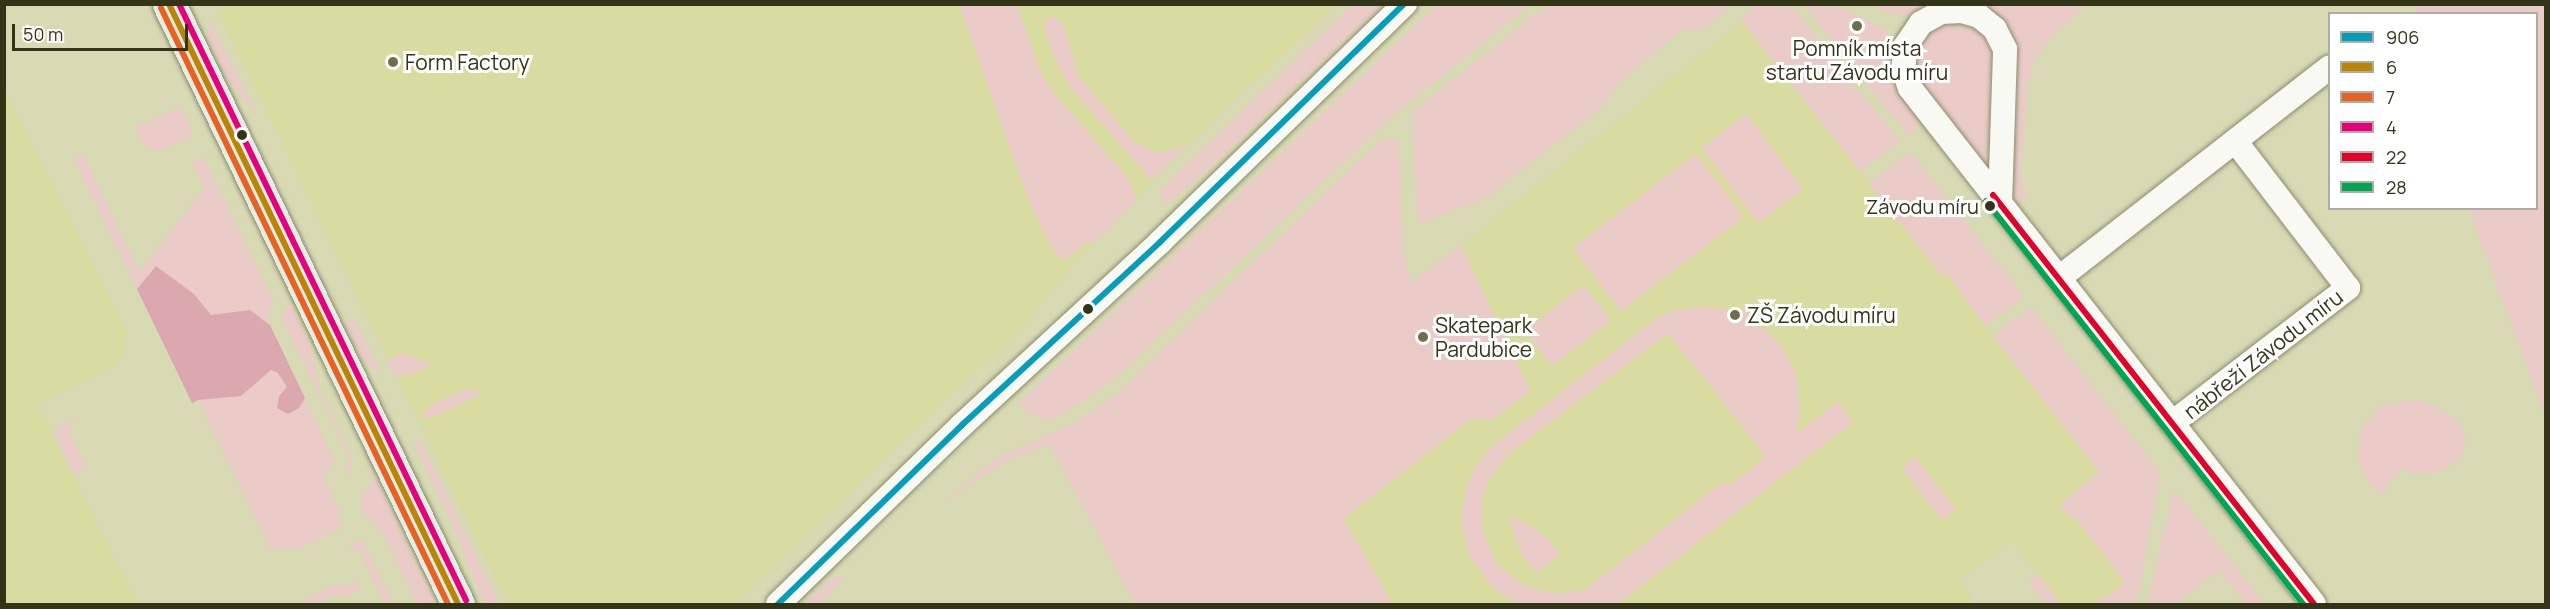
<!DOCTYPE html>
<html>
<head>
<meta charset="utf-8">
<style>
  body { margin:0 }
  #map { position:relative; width:2550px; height:609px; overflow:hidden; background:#d7dab3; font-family:Manrope,sans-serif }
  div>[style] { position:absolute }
  .built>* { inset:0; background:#d8dca0 }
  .green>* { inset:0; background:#eacbc7 }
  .forest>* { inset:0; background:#dca8b0 }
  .roads { filter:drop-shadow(0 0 2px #8c8d6f) drop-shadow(0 0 2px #8c8d6f) }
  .street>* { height:24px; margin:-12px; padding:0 12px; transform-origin:12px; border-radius:12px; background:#f9f9f4 }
  .primary>* { height:33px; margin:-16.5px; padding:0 16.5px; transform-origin:16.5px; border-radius:16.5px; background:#e3ede4 }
  .bus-1>* { height:6px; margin:-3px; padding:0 3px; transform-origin:3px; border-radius:3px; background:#059dbc }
  .bus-2>* { height:6px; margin:-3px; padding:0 3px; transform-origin:3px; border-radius:3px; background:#bc8407 }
  .bus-3>* { height:6px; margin:-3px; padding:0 3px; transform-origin:3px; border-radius:3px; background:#e86322 }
  .bus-4>* { height:6px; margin:-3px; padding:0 3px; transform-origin:3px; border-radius:3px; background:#e5007d }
  .bus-5>* { height:6px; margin:-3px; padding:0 3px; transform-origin:3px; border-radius:3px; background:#e4002b }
  .bus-6>* { height:6px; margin:-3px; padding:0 3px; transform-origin:3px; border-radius:3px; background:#00a651 }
  .dots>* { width:16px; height:16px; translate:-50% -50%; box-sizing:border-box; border:3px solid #fff; border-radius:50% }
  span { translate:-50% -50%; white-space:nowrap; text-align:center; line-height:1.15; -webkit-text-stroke:6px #fff; paint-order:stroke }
  .bus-label { font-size:20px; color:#323418 }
  .right { translate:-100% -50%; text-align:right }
  .poi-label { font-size:21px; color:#323418 }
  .left { translate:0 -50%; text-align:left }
  .street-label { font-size:21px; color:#323418 }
  .frame { position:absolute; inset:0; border:6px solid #323418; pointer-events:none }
  .legend { position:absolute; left:2328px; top:12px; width:210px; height:198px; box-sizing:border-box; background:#fff; border:2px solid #adaea3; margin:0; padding:8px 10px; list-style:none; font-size:18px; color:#323418 }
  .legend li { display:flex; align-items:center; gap:12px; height:30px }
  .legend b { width:30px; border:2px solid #adaea3 }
  .scale { position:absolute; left:12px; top:24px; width:176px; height:27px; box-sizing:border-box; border:3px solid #323418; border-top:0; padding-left:8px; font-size:18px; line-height:21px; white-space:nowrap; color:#323418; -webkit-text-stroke:4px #fff; paint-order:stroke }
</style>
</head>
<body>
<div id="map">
  <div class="built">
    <div style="clip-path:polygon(228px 4px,1335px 5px,1189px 144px,1064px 275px,1024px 325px,734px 604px,508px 604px,217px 10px)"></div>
    <div style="clip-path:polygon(1742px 22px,1942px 276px,1947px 273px,2099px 472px,2062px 501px,2126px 582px,2103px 600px,2102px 597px,2096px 602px,2097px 604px,2061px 604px,2013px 542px,2009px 545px,2007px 543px,1976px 570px,1974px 568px,1961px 578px,1961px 583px,1973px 598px,1964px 604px,1393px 604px,1343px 519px,1472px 418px,1530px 391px,1461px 245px)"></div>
    <div style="clip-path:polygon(4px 87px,126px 330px,125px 350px,122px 359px,112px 368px,37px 404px,138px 604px,5px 604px)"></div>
  </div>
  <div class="green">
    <div style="clip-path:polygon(1354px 4px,1382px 5px,1199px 178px,1164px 206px,1159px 191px)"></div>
    <div style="clip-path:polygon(1438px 4px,1530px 5px,1393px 115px,1126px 368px,1098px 391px,1055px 418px,1045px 421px,1026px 411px,1019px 403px)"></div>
    <div style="clip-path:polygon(1549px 4px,1732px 5px,1701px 30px,1688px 29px,1677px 33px,1620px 82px,1600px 108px,1483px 200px,1418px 223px,1411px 113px)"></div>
    <div style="clip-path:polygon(1757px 4px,1780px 5px,1795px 9px,1846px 78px,1900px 140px,1860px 172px,1740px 18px)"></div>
    <div style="clip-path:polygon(959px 5px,1017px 5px,1040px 72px,1055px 95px,1124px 173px,1133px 188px,1136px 200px,1096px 242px,1087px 242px,1065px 260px,1058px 256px,1048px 241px,1030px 203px)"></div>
    <div style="clip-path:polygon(1804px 5px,1835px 5px,1885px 29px,1894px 44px,1892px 66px,1897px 88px,1917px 118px,1915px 130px,1908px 135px)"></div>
    <div style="clip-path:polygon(1868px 5px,1933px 5px,1908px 15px,1897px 16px)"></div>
    <div style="clip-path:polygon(1971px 5px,2086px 5px,2050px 38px,2034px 61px,2028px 83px,2021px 172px,2026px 200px,2019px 204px,2014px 192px,2012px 170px,2017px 66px,2013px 42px)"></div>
    <div style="clip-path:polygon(2415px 5px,2545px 5px,2545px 416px,2469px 209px,2536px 208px,2536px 14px,2413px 13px)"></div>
    <div style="clip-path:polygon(1052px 17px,1063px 23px,1077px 74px,1134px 142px,1159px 153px,1189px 144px,1151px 180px,1073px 90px,1059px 68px,1044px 28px,1046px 20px)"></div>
    <div style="clip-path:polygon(209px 20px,255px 110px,252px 111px,223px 71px,207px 36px)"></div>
    <div style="clip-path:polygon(1946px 24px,1975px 28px,1984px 33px,1994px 48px,1991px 165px,1986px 168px,1915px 77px,1916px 55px,1919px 45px,1927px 35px)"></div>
    <div style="clip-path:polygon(180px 107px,193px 135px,158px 152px,145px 146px,134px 128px)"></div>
    <div style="clip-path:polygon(1746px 114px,1803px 189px,1759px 223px,1702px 148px)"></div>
    <div style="clip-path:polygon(1393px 139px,1397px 142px,1400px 154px,1403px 248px,1411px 283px,1461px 245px,1530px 391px,1492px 420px,1472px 418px,1343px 519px,1393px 604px,1136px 604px,1049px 444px,1001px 464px,942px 505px,997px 457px,1073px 424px,1116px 395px,1380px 141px)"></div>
    <div style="clip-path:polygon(1910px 152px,2024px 297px,1985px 326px,1947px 273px,1942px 276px,1869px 184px)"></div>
    <div style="clip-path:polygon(83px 154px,139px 272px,204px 189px,194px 166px,202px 155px,273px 300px,269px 317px,270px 325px,250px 310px,211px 315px,194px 294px,156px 266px,137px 289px,74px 159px)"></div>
    <div style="clip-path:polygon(1696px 154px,1744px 217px,1621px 311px,1573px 248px)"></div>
    <div style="clip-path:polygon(1583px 285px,1611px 320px,1552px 366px,1525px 331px)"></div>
    <div style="clip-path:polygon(289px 301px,310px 344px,320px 392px,351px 455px,352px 468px,348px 478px,348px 455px,282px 319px)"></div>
    <div style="clip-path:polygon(evenodd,1756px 301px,1765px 313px,1755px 321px,1782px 347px,1795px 371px,1800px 409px,1795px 434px,1838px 402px,1853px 422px,1618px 604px,1517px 604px,1491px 586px,1469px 555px,1461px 520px,1467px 485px,1474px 469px,1490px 448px,1657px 318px,1673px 311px,1699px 306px,1739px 312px,1756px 301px,1668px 333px,1765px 455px,1756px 465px,1728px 486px,1724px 481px,1585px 590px,1553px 594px,1521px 584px,1496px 563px,1483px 532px,1482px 500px,1489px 479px,1510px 453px,1668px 333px)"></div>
    <div style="clip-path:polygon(2031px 307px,2160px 473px,2138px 597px,2134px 604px,2097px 604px,2095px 602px,2102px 597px,2104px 599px,2125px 582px,2073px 515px,2069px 518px,2060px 506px,2099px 471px,1993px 336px)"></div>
    <div style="clip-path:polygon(354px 318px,381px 372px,373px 369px,362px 358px,345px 322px)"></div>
    <div style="clip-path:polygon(401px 353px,402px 353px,432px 364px,412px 374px,395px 376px,388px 361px)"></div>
    <div style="clip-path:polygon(271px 370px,278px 373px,299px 408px,305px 398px,334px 460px,324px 478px,340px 513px,337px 515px,342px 525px,339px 529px,297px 549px,275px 549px,269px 546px,198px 400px,241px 396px)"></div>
    <div style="clip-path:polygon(465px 389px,480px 391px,477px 396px,433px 417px,420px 417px,433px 404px)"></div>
    <div style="clip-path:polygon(2409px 400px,2426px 402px,2453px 416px,2464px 433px,2465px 451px,2454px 463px,2439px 472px,2410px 473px,2402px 469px,2387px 485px,2383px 496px,2369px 482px,2358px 458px,2360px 431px,2383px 403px,2389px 407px)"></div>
    <div style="clip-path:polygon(80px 415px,72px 423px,70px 434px,87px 467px,74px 474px,55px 436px,59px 426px)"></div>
    <div style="clip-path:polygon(416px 439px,420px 440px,499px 604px,484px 604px,460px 542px,414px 443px)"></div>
    <div style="clip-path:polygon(1915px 457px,1956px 509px,1942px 520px,1902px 468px)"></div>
    <div style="clip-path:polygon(375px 477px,435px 604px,417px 604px,381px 530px,366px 516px,359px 502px)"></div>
    <div style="clip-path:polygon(2174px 491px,2177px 493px,2264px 604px,2246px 604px,2219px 570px,2175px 604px,2147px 604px)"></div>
    <div style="clip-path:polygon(1511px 515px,1544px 535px,1560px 554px,1537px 573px,1521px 554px,1509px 519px)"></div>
    <div style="clip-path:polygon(360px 540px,364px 543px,393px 604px,385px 604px,359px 550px,353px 552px,350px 545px)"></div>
    <div style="clip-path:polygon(2038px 574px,2061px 604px,2046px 604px,2028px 582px)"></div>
    <div style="clip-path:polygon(840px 576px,844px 580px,820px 604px,805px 604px,832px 578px)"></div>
    <div style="clip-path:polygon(356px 581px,360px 589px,347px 595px,329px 597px,313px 604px,307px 604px,305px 599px,330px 587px,343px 583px,345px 587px)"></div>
  </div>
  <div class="forest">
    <div style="clip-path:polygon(156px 266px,194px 294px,211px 315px,250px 310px,270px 325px,305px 398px,299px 408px,288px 414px,277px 408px,279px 396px,287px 387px,278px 373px,271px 370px,241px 396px,198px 400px,192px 403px,137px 289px)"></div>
  </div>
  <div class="roads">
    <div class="street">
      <div style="left:2000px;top:203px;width:154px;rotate:-88.1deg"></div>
      <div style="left:2005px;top:49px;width:22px;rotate:-117deg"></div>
      <div style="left:1995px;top:29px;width:21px;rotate:-141deg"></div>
      <div style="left:1979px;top:16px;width:19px;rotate:-164deg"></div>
      <div style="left:1961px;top:11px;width:20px;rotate:177deg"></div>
      <div style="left:1941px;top:12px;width:23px;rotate:151deg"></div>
      <div style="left:1921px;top:23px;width:27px;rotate:124deg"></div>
      <div style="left:1906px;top:45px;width:23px;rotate:97deg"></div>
      <div style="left:1903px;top:68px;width:21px;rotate:71deg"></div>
      <div style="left:1910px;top:88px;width:655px;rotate:51.94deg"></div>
      <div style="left:2059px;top:278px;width:343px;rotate:-37.9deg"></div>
      <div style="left:2172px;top:423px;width:222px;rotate:-37.5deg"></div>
      <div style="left:2348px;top:288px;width:185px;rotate:-127.5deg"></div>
      <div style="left:778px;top:604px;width:257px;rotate:-44.2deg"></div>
      <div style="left:962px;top:425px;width:270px;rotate:-42.7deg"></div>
      <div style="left:1160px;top:242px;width:342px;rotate:-44.2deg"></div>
    </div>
    <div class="primary">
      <div style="left:169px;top:4px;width:666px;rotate:64.28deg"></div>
    </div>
  </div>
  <div class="bus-1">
    <div style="left:778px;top:604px;width:257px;rotate:-44.2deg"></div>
    <div style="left:962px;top:425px;width:270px;rotate:-42.7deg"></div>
    <div style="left:1160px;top:242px;width:341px;rotate:-44.3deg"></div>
  </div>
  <div class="bus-2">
    <div style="left:169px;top:4px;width:666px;rotate:64.28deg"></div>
  </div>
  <div class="bus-3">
    <div style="left:161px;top:8px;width:662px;rotate:64.29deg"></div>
  </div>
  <div class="bus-4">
    <div style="left:179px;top:4px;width:662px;rotate:64.29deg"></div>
  </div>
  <div class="bus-5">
    <div style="left:1993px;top:195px;width:520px;rotate:51.87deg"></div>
  </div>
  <div class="bus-6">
    <div style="left:1986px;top:201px;width:513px;rotate:51.81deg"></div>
  </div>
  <div class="dots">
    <div style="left:1857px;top:26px;background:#6c6e4e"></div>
    <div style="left:393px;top:62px;background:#6c6e4e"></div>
    <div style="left:242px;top:135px;background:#323418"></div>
    <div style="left:1990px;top:206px;background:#323418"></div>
    <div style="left:1088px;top:309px;background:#323418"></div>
    <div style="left:1735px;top:315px;background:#6c6e4e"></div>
    <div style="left:1423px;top:337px;background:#6c6e4e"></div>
  </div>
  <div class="bus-label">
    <span class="right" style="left:1979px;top:206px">Závodu míru</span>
  </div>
  <div class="poi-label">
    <span style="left:1857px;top:60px">Pomník místa<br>startu Závodu míru</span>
    <span class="left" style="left:405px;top:62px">Form Factory</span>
    <span class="left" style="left:1747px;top:315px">ZŠ Závodu míru</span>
    <span class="left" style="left:1435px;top:337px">Skatepark<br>Pardubice</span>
  </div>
  <div class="street-label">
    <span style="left:2263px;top:354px;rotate:-38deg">nábřeží Závodu míru</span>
  </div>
  <div class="frame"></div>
  <ul class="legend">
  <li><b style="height:8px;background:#059dbc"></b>906</li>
  <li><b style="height:8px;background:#bc8407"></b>6</li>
  <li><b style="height:8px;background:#e86322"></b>7</li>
  <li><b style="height:8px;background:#e5007d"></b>4</li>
  <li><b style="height:8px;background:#e4002b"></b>22</li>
  <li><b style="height:8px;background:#00a651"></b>28</li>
  </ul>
  <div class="scale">50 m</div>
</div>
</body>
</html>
